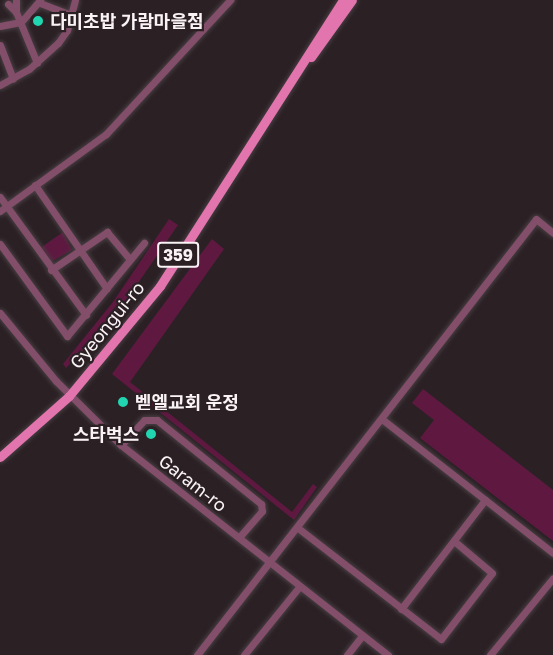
<!DOCTYPE html>
<html>
<head>
<meta charset="utf-8">
<style>
  body { margin:0 }
  #map { position:relative; width:553px; height:655px; overflow:hidden; background:#2b2125; font-family:"Golos Text","Noto Sans KR",sans-serif }
  div>[style] { position:absolute }
  .green>* { inset:0; background:#5f1941 }
  .roads { filter:drop-shadow(0 0 2px #483e42) drop-shadow(0 0 2px #483e42) }
  .minor>* { height:7px; margin:-3.5px; padding:0 3.5px; transform-origin:3.5px; border-radius:3.5px; background:#834e69 }
  .major>* { height:9px; margin:-4.5px; padding:0 4.5px; transform-origin:4.5px; border-radius:4.5px; background:#e274ae }
  .dots>* { width:16px; height:16px; translate:-50% -50%; box-sizing:border-box; border:3px solid #2b2125; border-radius:50% }
  span { translate:-50% -50%; white-space:nowrap; text-align:center; line-height:1.15; -webkit-text-stroke:4.5px #2b2125; paint-order:stroke }
  .shield-label span { padding:2px 4px; background:#2b2125; border:2px solid; border-radius:4px; -webkit-text-stroke-width:0 }
  .shield-label { font-size:16px; color:#faf3f6; font-weight:700 }
  .poi-label { font-size:18px; color:#faf3f6; font-weight:700 }
  .left { translate:0 -50%; text-align:left }
  .right { translate:-100% -50%; text-align:right }
  .street-label { font-size:18px; color:#faf3f6 }
</style>
</head>
<body>
<div id="map">
  <div class="green">
    <div style="clip-path:polygon(169px 219px,178px 225px,114px 318px,66px 368px,63px 364px,113px 302px)"></div>
    <div style="clip-path:polygon(63px 232px,72px 250px,49px 263px,39px 249px)"></div>
    <div style="clip-path:polygon(212px 239px,224px 249px,130px 382px,292px 512px,313px 484px,317px 487px,294px 520px,112px 374px)"></div>
    <div style="clip-path:polygon(423px 389px,553px 490px,553px 541px,420px 438px,434px 420px,412px 403px)"></div>
  </div>
  <div class="roads">
    <div class="minor">
      <div style="left:40px;top:3px;width:34px;rotate:21deg"></div>
      <div style="left:8px;top:4px;width:11px;rotate:45deg"></div>
      <div style="left:16px;top:12px;width:12px;rotate:-90deg"></div>
      <div style="left:16px;top:12px;width:55px;rotate:67.6deg"></div>
      <div style="left:0;top:26px;width:21px;rotate:-11deg"></div>
      <div style="left:21px;top:22px;width:29px;rotate:-49deg"></div>
      <div style="left:0;top:45px;width:36px;rotate:69deg"></div>
      <div style="left:0;top:85px;width:33px;rotate:-29deg"></div>
      <div style="left:29px;top:69px;width:39px;rotate:-42deg"></div>
      <div style="left:58px;top:43px;width:16px;rotate:-55deg"></div>
      <div style="left:67px;top:30px;width:31px;rotate:-75deg"></div>
      <div style="left:35px;top:185px;width:126px;rotate:55.3deg"></div>
      <div style="left:0;top:197px;width:146px;rotate:53.9deg"></div>
      <div style="left:0;top:211px;width:131px;rotate:-36deg"></div>
      <div style="left:106px;top:134px;width:183px;rotate:-47.2deg"></div>
      <div style="left:0;top:244px;width:114px;rotate:53.9deg"></div>
      <div style="left:67px;top:336px;width:121px;rotate:-50.4deg"></div>
      <div style="left:51px;top:270px;width:68px;rotate:-34.2deg"></div>
      <div style="left:107px;top:232px;width:34px;rotate:50deg"></div>
      <div style="left:0;top:313px;width:88px;rotate:50.5deg"></div>
      <div style="left:56px;top:381px;width:91px;rotate:44.6deg"></div>
      <div style="left:121px;top:445px;width:340px;rotate:38.2deg"></div>
      <div style="left:383px;top:420px;width:216px;rotate:38deg"></div>
      <div style="left:121px;top:445px;width:34px;rotate:-47deg"></div>
      <div style="left:144px;top:420px;width:13px"></div>
      <div style="left:157px;top:420px;width:134px;rotate:38.9deg"></div>
      <div style="left:261px;top:504px;width:7px;rotate:82deg"></div>
      <div style="left:262px;top:511px;width:35px;rotate:131deg"></div>
      <div style="left:298px;top:528px;width:181px;rotate:37.8deg"></div>
      <div style="left:441px;top:639px;width:83px;rotate:-52.3deg"></div>
      <div style="left:492px;top:573px;width:50px;rotate:-139.9deg"></div>
      <div style="left:401px;top:609px;width:138px;rotate:-52.4deg"></div>
      <div style="left:197px;top:655px;width:552px;rotate:-52.13deg"></div>
      <div style="left:536px;top:219px;width:22px;rotate:39deg"></div>
      <div style="left:244px;top:655px;width:87px;rotate:-51deg"></div>
      <div style="left:347px;top:655px;width:24px;rotate:-52deg"></div>
      <div style="left:490px;top:655px;width:99px;rotate:-50.7deg"></div>
    </div>
    <div class="major">
      <div style="left:311px;top:57px;width:70px;rotate:-54.3deg"></div>
      <div style="left:0;top:457px;width:92px;rotate:-41.5deg"></div>
      <div style="left:69px;top:396px;width:143px;rotate:-50.4deg"></div>
      <div style="left:160px;top:286px;width:340px;rotate:-57.4deg"></div>
    </div>
  </div>
  <div class="dots">
    <div style="left:38px;top:21px;background:#21d5b0"></div>
    <div style="left:123px;top:402px;background:#21d5b0"></div>
    <div style="left:151px;top:434px;background:#21d5b0"></div>
  </div>
  <div class="shield-label">
    <span style="left:178px;top:255px">359</span>
  </div>
  <div class="poi-label">
    <span class="left" style="left:50px;top:21px">다미초밥 가람마을점</span>
    <span class="left" style="left:135px;top:402px">벧엘교회 운정</span>
    <span class="right" style="left:139px;top:434px">스타벅스</span>
  </div>
  <div class="street-label">
    <span style="left:107px;top:325px;rotate:-51deg">Gyeongui-ro</span>
    <span style="left:193px;top:483px;rotate:38deg">Garam-ro</span>
  </div>
</div>
</body>
</html>
